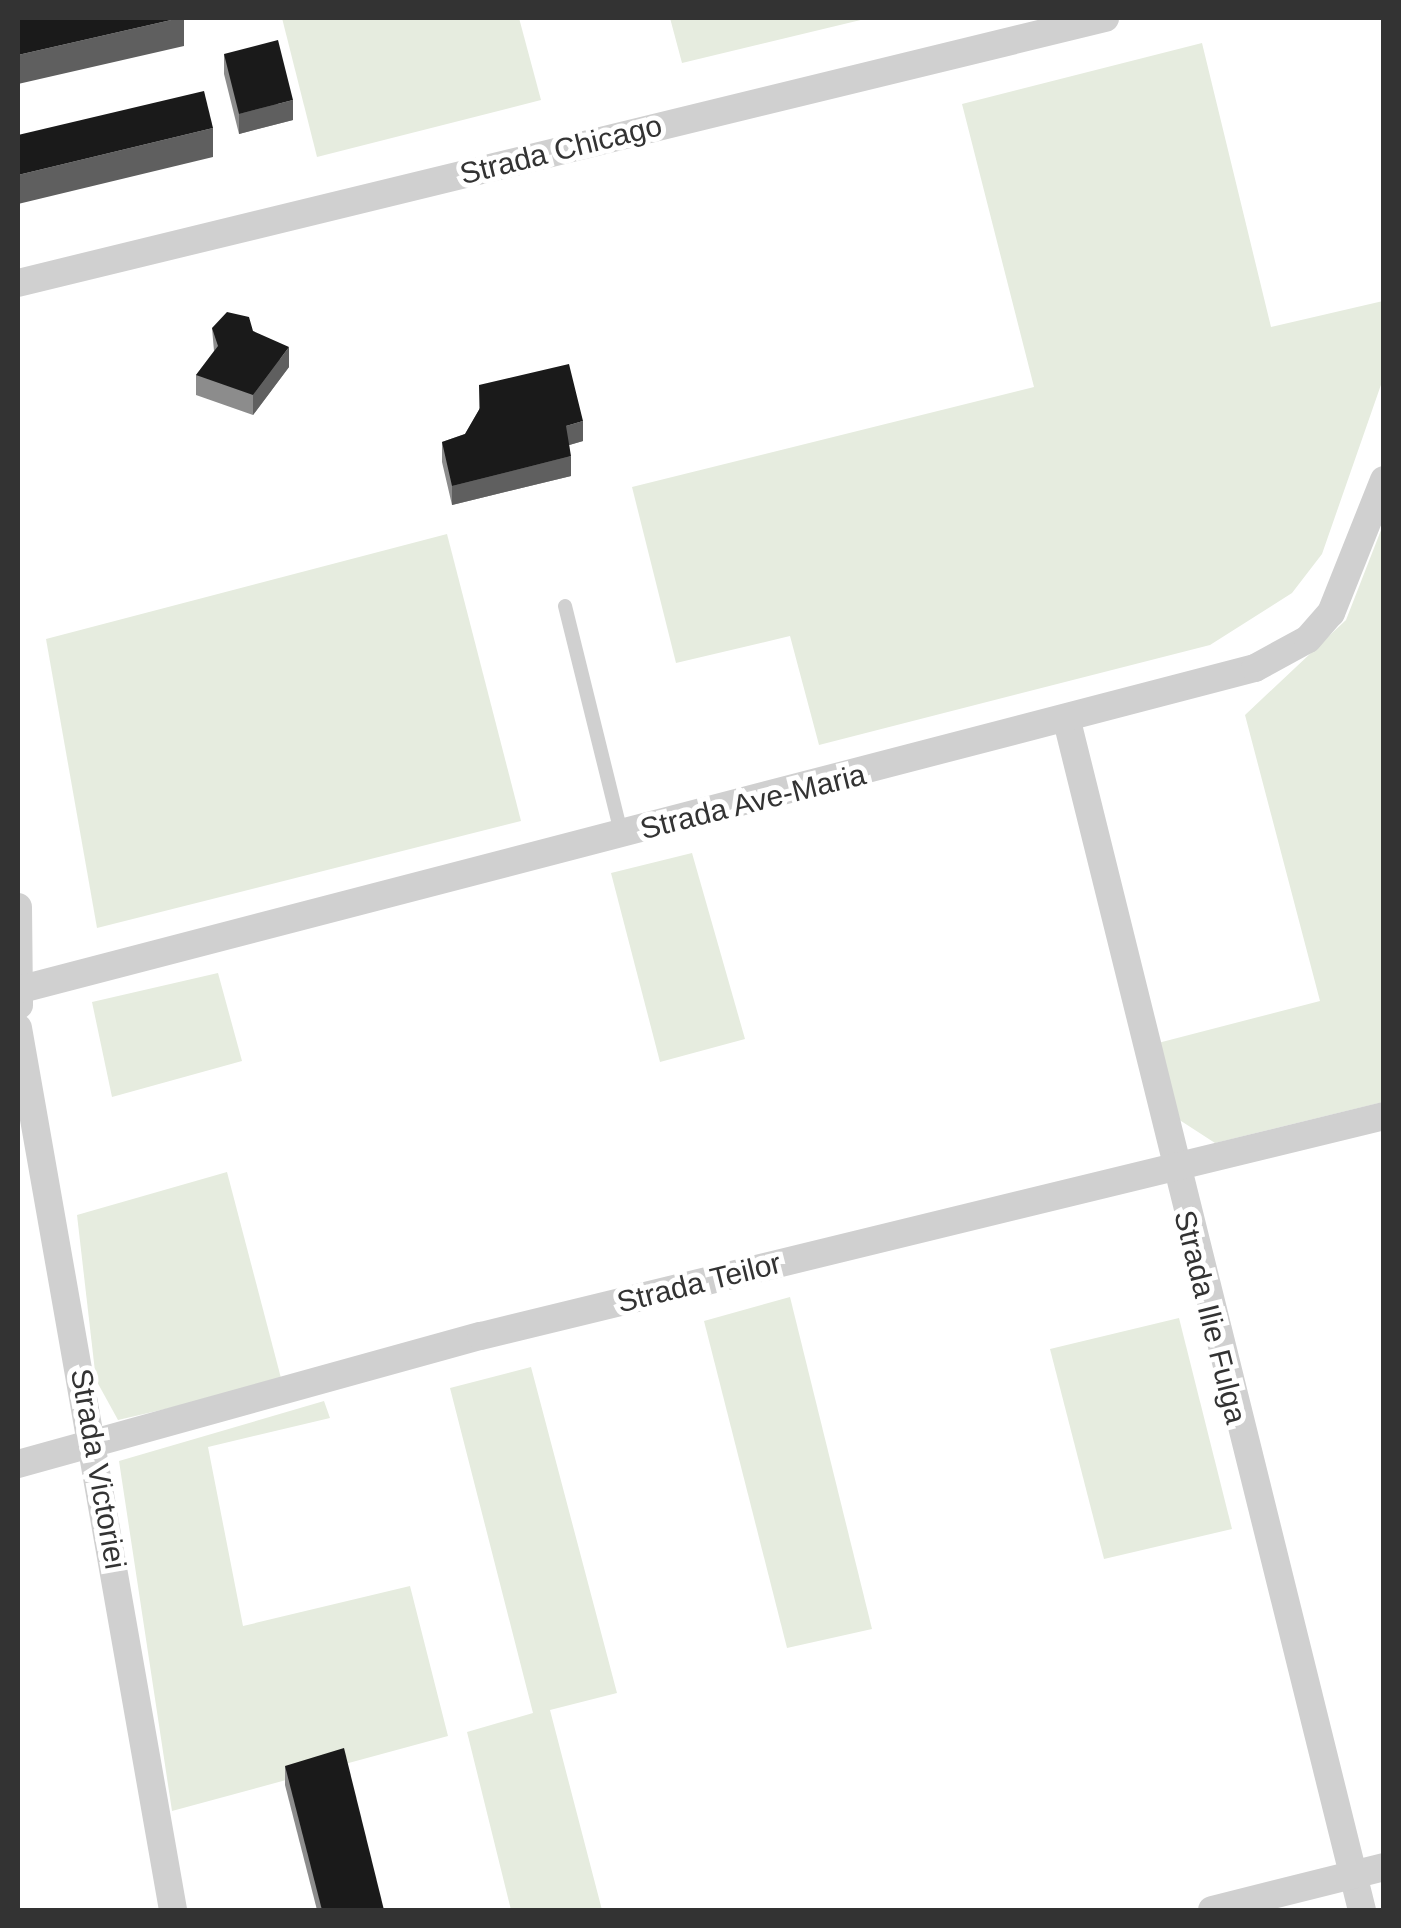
<!DOCTYPE html>
<html>
<head>
<meta charset="utf-8">
<style>
  body { margin:0 }
  #map { position:relative; width:1401px; height:1928px; overflow:hidden; background:#fff; font-family:Helvetica,sans-serif }
  div>[style] { position:absolute }
  .green>* { inset:0; background:#e6ecdf }
  .lane>* { height:14px; margin:-7px; padding:0 7px; transform-origin:7px; border-radius:7px; background:#d0d0d0 }
  .street>* { height:28px; margin:-14px; padding:0 14px; transform-origin:14px; border-radius:14px; background:#d0d0d0 }
  .wall>* { inset:0; background:#8c8c8c }
  .shaded-wall>* { inset:0; background:#5f5f5f }
  .building>* { inset:0; background:#1a1a1a }
  span { translate:-50% -50%; white-space:nowrap; text-align:center; line-height:1.15; -webkit-text-stroke:10px #fff; paint-order:stroke }
  .street-label { font-size:30px; color:#333 }
  .frame { position:absolute; inset:0; border:20px solid #333; pointer-events:none }
</style>
</head>
<body>
<div id="map">
  <div class="green">
    <div style="clip-path:polygon(282px 18px,519px 18px,541px 100px,317px 157px)"></div>
    <div style="clip-path:polygon(670px 18px,869px 18px,682px 63px)"></div>
    <div style="clip-path:polygon(1202px 43px,1271px 327px,1383px 301px,1383px 379px,1322px 554px,1292px 593px,1210px 645px,819px 745px,790px 636px,676px 663px,632px 487px,1034px 387px,962px 104px)"></div>
    <div style="clip-path:polygon(1383px 525px,1383px 1102px,1215px 1143px,1178px 1119px,1158px 1043px,1320px 1001px,1245px 715px,1346px 620px)"></div>
    <div style="clip-path:polygon(447px 534px,521px 821px,97px 928px,46px 639px)"></div>
    <div style="clip-path:polygon(692px 853px,745px 1039px,660px 1062px,611px 873px)"></div>
    <div style="clip-path:polygon(218px 973px,242px 1061px,112px 1097px,92px 1002px)"></div>
    <div style="clip-path:polygon(227px 1172px,282px 1382px,118px 1420px,96px 1380px,77px 1215px)"></div>
    <div style="clip-path:polygon(790px 1297px,872px 1629px,787px 1648px,704px 1321px)"></div>
    <div style="clip-path:polygon(1179px 1318px,1232px 1529px,1104px 1559px,1050px 1349px)"></div>
    <div style="clip-path:polygon(531px 1367px,617px 1693px,550px 1710px,602px 1910px,511px 1910px,467px 1732px,533px 1713px,450px 1388px)"></div>
    <div style="clip-path:polygon(324px 1401px,330px 1418px,208px 1447px,243px 1626px,410px 1586px,448px 1736px,172px 1811px,119px 1461px)"></div>
  </div>
  <div class="lane">
    <div style="left:565px;top:606px;width:237px;rotate:76.1deg"></div>
  </div>
  <div class="street">
    <div style="left:18px;top:283px;width:1119px;rotate:-13.7deg"></div>
    <div style="left:1067px;top:721px;width:1225px;rotate:76.07deg"></div>
    <div style="left:18px;top:907px;width:98px;rotate:89.4deg"></div>
    <div style="left:18px;top:990px;width:1278px;rotate:-14.59deg"></div>
    <div style="left:1255px;top:668px;width:60px;rotate:-28.7deg"></div>
    <div style="left:1308px;top:639px;width:35px;rotate:-49deg"></div>
    <div style="left:1331px;top:613px;width:143px;rotate:-68.3deg"></div>
    <div style="left:18px;top:1028px;width:896px;rotate:80.03deg"></div>
    <div style="left:18px;top:1464px;width:480px;rotate:-15.5deg"></div>
    <div style="left:481px;top:1336px;width:929px;rotate:-13.69deg"></div>
    <div style="left:1212px;top:1910px;width:177px;rotate:-14deg"></div>
  </div>
  <div class="wall">
    <div style="clip-path:polygon(224px 54px,293px 120px,239px 134px,224px 74px)"></div>
    <div style="clip-path:polygon(212px 328px,253px 331px,289px 367px,253px 415px,196px 395px,196px 375px,214px 351px)"></div>
    <div style="clip-path:polygon(479px 385px,583px 441px,569px 445px,571px 476px,452px 505px,442px 462px,442px 442px,465px 434px,479px 410px)"></div>
    <div style="clip-path:polygon(285px 1766px,384px 1910px,317px 1910px,285px 1785px)"></div>
  </div>
  <div class="shaded-wall">
    <div style="clip-path:polygon(180px 18px,184px 18px,184px 46px,18px 84px,18px 55px)"></div>
    <div style="clip-path:polygon(293px 100px,293px 120px,239px 134px,239px 114px)"></div>
    <div style="clip-path:polygon(213px 128px,213px 157px,18px 204px,18px 175px)"></div>
    <div style="clip-path:polygon(289px 347px,289px 367px,253px 415px,253px 395px)"></div>
    <div style="clip-path:polygon(583px 421px,583px 441px,566px 446px,566px 426px)"></div>
    <div style="clip-path:polygon(571px 456px,571px 476px,452px 505px,452px 486px)"></div>
  </div>
  <div class="building">
    <div style="clip-path:polygon(18px 18px,180px 18px,18px 55px)"></div>
    <div style="clip-path:polygon(278px 40px,293px 100px,239px 114px,224px 54px)"></div>
    <div style="clip-path:polygon(204px 91px,213px 128px,18px 175px,18px 135px)"></div>
    <div style="clip-path:polygon(227px 312px,249px 317px,253px 331px,289px 347px,253px 395px,196px 375px,218px 346px,212px 328px)"></div>
    <div style="clip-path:polygon(569px 364px,583px 421px,566px 426px,571px 456px,452px 486px,442px 442px,465px 434px,480px 408px,479px 385px)"></div>
    <div style="clip-path:polygon(344px 1748px,384px 1910px,322px 1910px,285px 1766px)"></div>
  </div>
  <div class="street-label">
    <span style="left:561px;top:150px;rotate:-14deg">Strada Chicago</span>
    <span style="left:753px;top:802px;rotate:-14deg">Strada Ave-Maria</span>
    <span style="left:699px;top:1283px;rotate:-14deg">Strada Teilor</span>
    <span style="left:1210px;top:1317px;rotate:76deg">Strada Ilie Fulga</span>
    <span style="left:98px;top:1469px;rotate:80deg">Strada Victoriei</span>
  </div>
  <div class="frame"></div>
</div>
</body>
</html>
